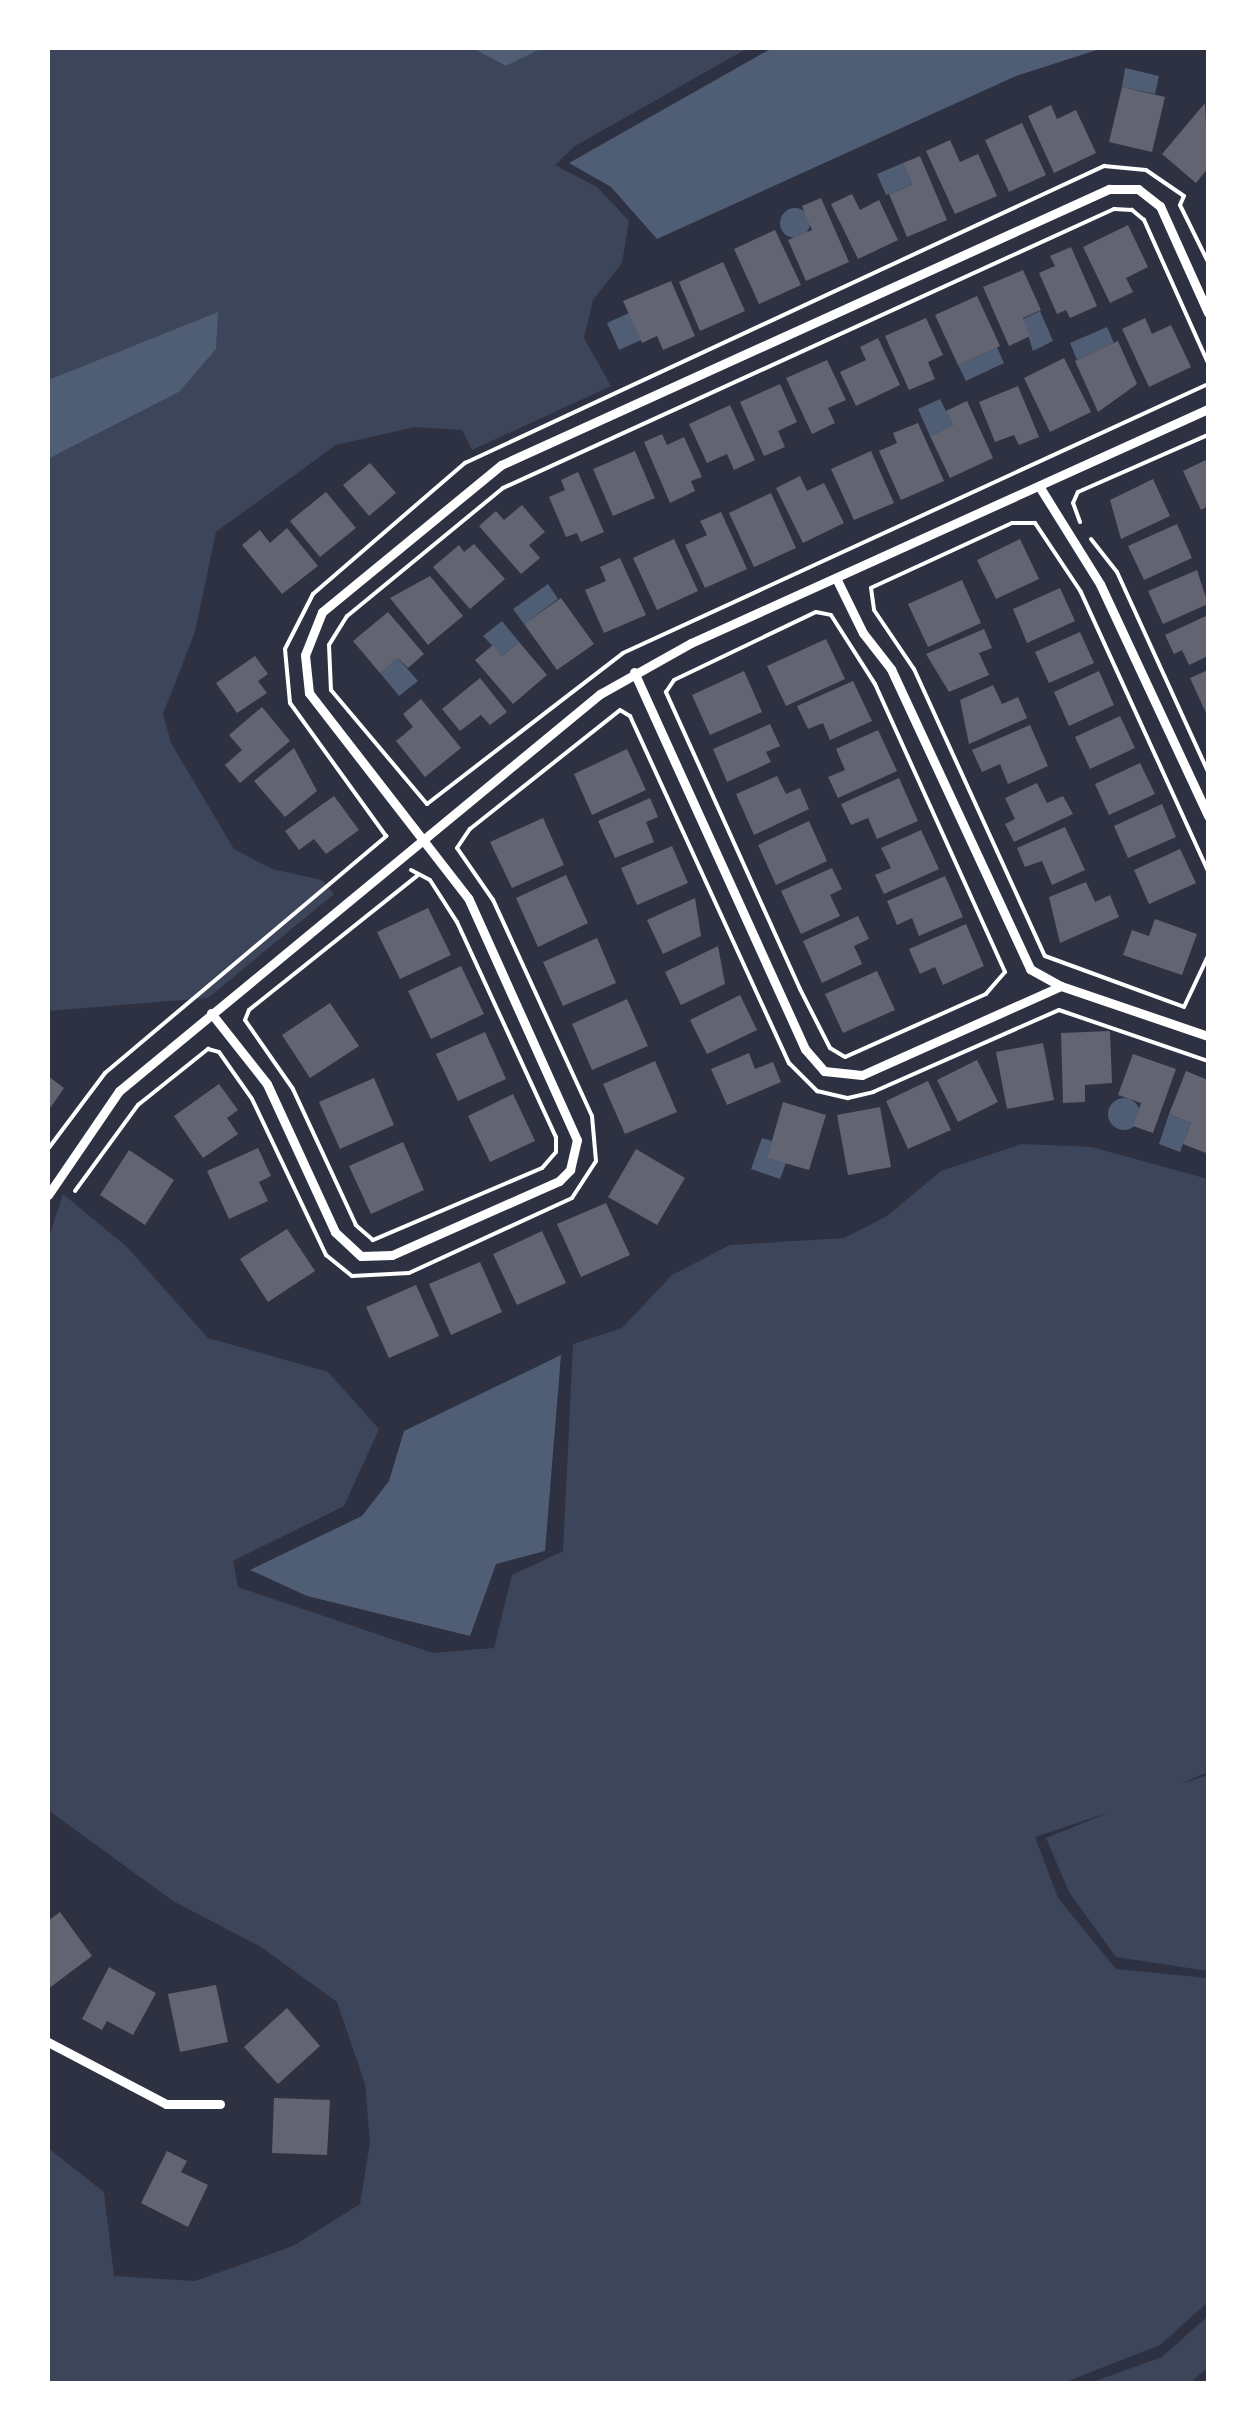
<!DOCTYPE html>
<html>
<head>
<meta charset="utf-8">
<style>
  body { margin:0 }
  #map { position:relative; width:1256px; height:2431px; overflow:hidden; background:#2d3142; font-family:"Work Sans",sans-serif }
  div>[style] { position:absolute }
  .green>* { inset:0; background:#3c4559 }
  .water>* { inset:0; background:#4f5d75 }
  .round { border-radius:50% }
  .building>* { inset:0; background:#626471 }
  .path>* { height:4px; margin:-2px; padding:0 2px; transform-origin:2px; border-radius:2px; background:#fff }
  .minor>* { height:9px; margin:-4.5px; padding:0 4.5px; transform-origin:4.5px; border-radius:4.5px; background:#fff }
  span { translate:-50% -50%; white-space:nowrap; text-align:center; line-height:1.15; -webkit-text-stroke:8px #fff; paint-order:stroke }
  .frame { position:absolute; inset:0; border:50px solid #fff; pointer-events:none }
</style>
</head>
<body>
<div id="map">
  <div class="green">
    <div style="clip-path:polygon(48px 48px,472px 48px,506px 66px,543px 48px,748px 48px,575px 146px,555px 165px,597px 187px,629px 221px,622px 263px,593px 300px,584px 338px,611px 386px,472px 450px,462px 430px,415px 427px,336px 445px,216px 532px,195px 632px,163px 714px,171px 743px,234px 849px,272px 869px,322px 880px,334px 894px,208px 998px,48px 1011px,48px 459px,179px 392px,218px 313px,48px 380px)"></div>
    <div style="clip-path:polygon(1022px 1144px,1092px 1147px,1208px 1179px,1208px 1772px,1181px 1784px,1208px 1775px,1208px 1971px,1116px 1957px,1069px 1892px,1046px 1838px,1110px 1812px,1035px 1837px,1058px 1898px,1116px 1969px,1208px 1978px,1208px 2302px,1160px 2345px,1063px 2383px,48px 2383px,48px 2148px,104px 2192px,114px 2276px,195px 2281px,293px 2246px,360px 2204px,370px 2143px,365px 2084px,337px 2002px,261px 1947px,173px 1901px,48px 1810px,48px 1240px,63px 1194px,127px 1247px,208px 1338px,328px 1372px,379px 1429px,344px 1506px,233px 1561px,238px 1587px,433px 1653px,494px 1648px,512px 1575px,563px 1551px,573px 1344px,622px 1328px,672px 1275px,730px 1245px,844px 1238px,887px 1216px,941px 1171px)"></div>
    <div style="clip-path:polygon(1208px 2316px,1208px 2367px,1190px 2383px,1090px 2383px,1162px 2357px)"></div>
  </div>
  <div class="water">
    <div style="clip-path:polygon(472px 48px,543px 48px,506px 66px)"></div>
    <div style="clip-path:polygon(772px 48px,1103px 48px,1016px 76px,657px 239px,611px 187px,569px 163px)"></div>
    <div style="clip-path:polygon(1125px 68px,1159px 76px,1155px 94px,1122px 87px)"></div>
    <div style="clip-path:polygon(903px 163px,912px 185px,886px 195px,877px 174px)"></div>
    <div class="round" style="left:780px;top:208px;width:30px;height:30px"></div>
    <div style="clip-path:polygon(1040px 311px,1053px 341px,1033px 351px,1023px 319px)"></div>
    <div style="clip-path:polygon(218px 312px,216px 349px,179px 392px,48px 459px,48px 380px)"></div>
    <div style="clip-path:polygon(629px 313px,641px 340px,619px 350px,607px 323px)"></div>
    <div style="clip-path:polygon(1107px 327px,1114px 343px,1077px 360px,1070px 343px)"></div>
    <div style="clip-path:polygon(997px 347px,1004px 363px,966px 381px,958px 365px)"></div>
    <div style="clip-path:polygon(940px 399px,953px 425px,930px 436px,918px 409px)"></div>
    <div style="clip-path:polygon(548px 584px,558px 599px,524px 624px,513px 609px)"></div>
    <div style="clip-path:polygon(502px 621px,519px 642px,502px 656px,483px 636px)"></div>
    <div style="clip-path:polygon(398px 658px,418px 681px,399px 696px,380px 673px)"></div>
    <div class="round" style="left:1108px;top:1098px;width:32px;height:32px"></div>
    <div style="clip-path:polygon(1169px 1114px,1191px 1123px,1180px 1152px,1159px 1144px)"></div>
    <div style="clip-path:polygon(762px 1138px,772px 1141px,767px 1158px,786px 1163px,780px 1179px,751px 1169px)"></div>
    <div style="clip-path:polygon(561px 1355px,545px 1551px,496px 1564px,470px 1636px,307px 1596px,250px 1570px,362px 1516px,389px 1481px,404px 1431px)"></div>
  </div>
  <div class="building">
    <div style="clip-path:polygon(1122px 87px,1165px 97px,1152px 152px,1109px 142px)"></div>
    <div style="clip-path:polygon(1205px 103px,1208px 168px,1196px 183px,1162px 154px)"></div>
    <div style="clip-path:polygon(1051px 105px,1057px 119px,1076px 110px,1096px 153px,1054px 173px,1028px 116px)"></div>
    <div style="clip-path:polygon(1022px 123px,1046px 175px,1009px 192px,985px 140px)"></div>
    <div style="clip-path:polygon(950px 140px,960px 162px,978px 154px,997px 196px,955px 214px,926px 151px)"></div>
    <div style="clip-path:polygon(920px 156px,947px 220px,907px 237px,889px 194px,912px 185px,903px 163px)"></div>
    <div style="clip-path:polygon(852px 194px,860px 210px,879px 200px,898px 240px,858px 259px,831px 204px)"></div>
    <div style="clip-path:polygon(821px 198px,849px 262px,806px 281px,788px 240px,812px 230px,802px 206px)"></div>
    <div style="clip-path:polygon(1128px 225px,1148px 267px,1126px 278px,1133px 292px,1110px 303px,1083px 247px)"></div>
    <div style="clip-path:polygon(775px 230px,801px 285px,759px 304px,734px 249px)"></div>
    <div style="clip-path:polygon(1071px 247px,1097px 306px,1070px 318px,1066px 310px,1057px 314px,1039px 273px,1055px 266px,1050px 256px)"></div>
    <div style="clip-path:polygon(723px 262px,745px 311px,700px 331px,679px 282px)"></div>
    <div style="clip-path:polygon(1023px 270px,1041px 310px,1023px 318px,1030px 336px,1009px 346px,983px 287px)"></div>
    <div style="clip-path:polygon(671px 281px,695px 336px,663px 350px,657px 336px,642px 343px,623px 301px)"></div>
    <div style="clip-path:polygon(977px 296px,1000px 346px,958px 365px,935px 315px)"></div>
    <div style="clip-path:polygon(926px 318px,943px 355px,928px 362px,935px 379px,909px 390px,885px 336px)"></div>
    <div style="clip-path:polygon(1145px 318px,1152px 334px,1171px 325px,1191px 367px,1149px 387px,1122px 329px)"></div>
    <div style="clip-path:polygon(878px 338px,900px 385px,856px 406px,840px 372px,866px 360px,860px 347px)"></div>
    <div style="clip-path:polygon(1118px 341px,1137px 384px,1098px 412px,1075px 361px)"></div>
    <div style="clip-path:polygon(1064px 358px,1091px 412px,1050px 432px,1024px 378px)"></div>
    <div style="clip-path:polygon(827px 360px,846px 400px,828px 408px,835px 423px,812px 434px,786px 378px)"></div>
    <div style="clip-path:polygon(780px 384px,797px 422px,778px 431px,785px 447px,764px 456px,740px 402px)"></div>
    <div style="clip-path:polygon(1018px 386px,1039px 437px,1019px 445px,1014px 435px,995px 442px,979px 402px)"></div>
    <div style="clip-path:polygon(967px 401px,993px 458px,950px 478px,930px 436px,953px 425px,946px 411px)"></div>
    <div style="clip-path:polygon(730px 405px,755px 460px,734px 470px,727px 454px,707px 463px,689px 424px)"></div>
    <div style="clip-path:polygon(918px 423px,944px 481px,901px 500px,879px 451px,897px 443px,893px 433px)"></div>
    <div style="clip-path:polygon(662px 434px,667px 445px,684px 437px,702px 477px,691px 481px,695px 491px,670px 503px,644px 442px)"></div>
    <div style="clip-path:polygon(635px 451px,655px 498px,613px 516px,593px 469px)"></div>
    <div style="clip-path:polygon(871px 451px,894px 503px,854px 520px,831px 469px)"></div>
    <div style="clip-path:polygon(1208px 459px,1208px 506px,1201px 510px,1183px 471px)"></div>
    <div style="clip-path:polygon(370px 463px,396px 493px,369px 516px,343px 485px)"></div>
    <div style="clip-path:polygon(578px 472px,604px 532px,581px 542px,577px 533px,566px 537px,549px 497px,565px 490px,561px 480px)"></div>
    <div style="clip-path:polygon(800px 476px,807px 491px,824px 483px,844px 523px,803px 543px,776px 488px)"></div>
    <div style="clip-path:polygon(1153px 479px,1170px 516px,1121px 539px,1110px 500px)"></div>
    <div style="clip-path:polygon(326px 492px,356px 528px,320px 557px,290px 521px)"></div>
    <div style="clip-path:polygon(771px 493px,796px 548px,754px 567px,729px 513px)"></div>
    <div style="clip-path:polygon(522px 505px,545px 532px,529px 545px,540px 558px,521px 574px,479px 526px,496px 511px,504px 520px)"></div>
    <div style="clip-path:polygon(721px 512px,747px 569px,705px 588px,685px 545px,707px 535px,700px 521px)"></div>
    <div style="clip-path:polygon(1177px 524px,1192px 558px,1144px 580px,1128px 546px)"></div>
    <div style="clip-path:polygon(287px 528px,318px 566px,282px 594px,242px 545px,260px 530px,270px 543px)"></div>
    <div style="clip-path:polygon(674px 539px,698px 591px,657px 610px,633px 558px)"></div>
    <div style="clip-path:polygon(1020px 539px,1039px 579px,996px 599px,977px 560px)"></div>
    <div style="clip-path:polygon(474px 544px,505px 579px,470px 609px,433px 567px,459px 545px,464px 552px)"></div>
    <div style="clip-path:polygon(620px 558px,646px 615px,604px 633px,585px 590px,606px 581px,600px 567px)"></div>
    <div style="clip-path:polygon(1197px 570px,1208px 604px,1163px 624px,1148px 591px)"></div>
    <div style="clip-path:polygon(430px 576px,463px 616px,428px 645px,390px 598px)"></div>
    <div style="clip-path:polygon(962px 580px,981px 623px,928px 647px,908px 604px)"></div>
    <div style="clip-path:polygon(1060px 588px,1075px 621px,1027px 643px,1013px 609px)"></div>
    <div style="clip-path:polygon(561px 598px,594px 644px,557px 670px,524px 624px)"></div>
    <div style="clip-path:polygon(388px 612px,424px 654px,408px 668px,398px 658px,380px 673px,353px 641px)"></div>
    <div style="clip-path:polygon(1208px 615px,1208px 656px,1189px 665px,1182px 650px,1174px 654px,1165px 635px)"></div>
    <div style="clip-path:polygon(984px 629px,992px 648px,979px 653px,989px 675px,949px 692px,926px 654px)"></div>
    <div style="clip-path:polygon(1080px 632px,1094px 663px,1049px 683px,1035px 652px)"></div>
    <div style="clip-path:polygon(826px 639px,845px 679px,786px 706px,767px 666px)"></div>
    <div style="clip-path:polygon(519px 642px,547px 675px,513px 704px,475px 660px,493px 645px,502px 656px)"></div>
    <div style="clip-path:polygon(255px 656px,268px 674px,258px 681px,267px 693px,237px 713px,216px 683px)"></div>
    <div style="clip-path:polygon(1208px 670px,1208px 712px,1206px 713px,1190px 678px)"></div>
    <div style="clip-path:polygon(744px 671px,762px 712px,710px 735px,692px 695px)"></div>
    <div style="clip-path:polygon(1099px 671px,1114px 705px,1069px 726px,1054px 692px)"></div>
    <div style="clip-path:polygon(480px 678px,507px 712px,490px 725px,481px 715px,460px 731px,442px 709px)"></div>
    <div style="clip-path:polygon(853px 681px,872px 721px,830px 740px,823px 723px,808px 729px,797px 706px)"></div>
    <div style="clip-path:polygon(993px 685px,1002px 704px,1018px 697px,1027px 718px,969px 744px,960px 700px)"></div>
    <div style="clip-path:polygon(421px 699px,461px 748px,425px 777px,396px 741px,413px 727px,403px 714px)"></div>
    <div style="clip-path:polygon(262px 707px,290px 741px,240px 783px,225px 765px,242px 750px,229px 735px)"></div>
    <div style="clip-path:polygon(1120px 716px,1135px 748px,1090px 769px,1075px 737px)"></div>
    <div style="clip-path:polygon(770px 724px,780px 746px,766px 752px,771px 762px,727px 782px,713px 749px)"></div>
    <div style="clip-path:polygon(1030px 725px,1048px 766px,1008px 784px,1000px 764px,982px 772px,972px 750px)"></div>
    <div style="clip-path:polygon(878px 730px,897px 771px,838px 798px,828px 777px,845px 770px,836px 749px)"></div>
    <div style="clip-path:polygon(294px 748px,317px 791px,285px 817px,254px 781px)"></div>
    <div style="clip-path:polygon(627px 749px,646px 790px,592px 815px,574px 774px)"></div>
    <div style="clip-path:polygon(1140px 763px,1155px 794px,1109px 815px,1095px 784px)"></div>
    <div style="clip-path:polygon(777px 776px,786px 794px,800px 788px,809px 809px,754px 835px,736px 794px)"></div>
    <div style="clip-path:polygon(899px 778px,918px 821px,877px 839px,868px 818px,851px 825px,841px 804px)"></div>
    <div style="clip-path:polygon(1037px 783px,1047px 803px,1063px 796px,1073px 814px,1014px 842px,1005px 824px,1015px 819px,1005px 798px)"></div>
    <div style="clip-path:polygon(334px 796px,359px 830px,326px 854px,314px 839px,299px 850px,285px 831px)"></div>
    <div style="clip-path:polygon(650px 798px,658px 817px,646px 822px,654px 842px,615px 858px,598px 821px)"></div>
    <div style="clip-path:polygon(1162px 804px,1176px 837px,1128px 858px,1114px 826px)"></div>
    <div style="clip-path:polygon(543px 818px,564px 865px,512px 888px,490px 842px)"></div>
    <div style="clip-path:polygon(809px 821px,827px 861px,776px 885px,758px 845px)"></div>
    <div style="clip-path:polygon(1065px 827px,1085px 870px,1052px 885px,1042px 861px,1025px 867px,1017px 848px)"></div>
    <div style="clip-path:polygon(921px 830px,939px 869px,884px 894px,875px 875px,891px 868px,881px 848px)"></div>
    <div style="clip-path:polygon(672px 846px,688px 883px,637px 905px,621px 868px)"></div>
    <div style="clip-path:polygon(1180px 849px,1196px 883px,1149px 904px,1134px 870px)"></div>
    <div style="clip-path:polygon(832px 868px,842px 889px,830px 895px,840px 916px,801px 934px,781px 891px)"></div>
    <div style="clip-path:polygon(566px 875px,588px 923px,538px 947px,516px 898px)"></div>
    <div style="clip-path:polygon(945px 876px,963px 917px,919px 936px,912px 918px,897px 925px,887px 901px)"></div>
    <div style="clip-path:polygon(1086px 882px,1095px 902px,1110px 895px,1119px 917px,1060px 943px,1049px 897px)"></div>
    <div style="clip-path:polygon(695px 898px,701px 936px,663px 954px,647px 920px)"></div>
    <div style="clip-path:polygon(428px 908px,451px 955px,400px 979px,377px 932px)"></div>
    <div style="clip-path:polygon(858px 916px,869px 939px,854px 946px,862px 964px,822px 983px,803px 941px)"></div>
    <div style="clip-path:polygon(1155px 919px,1197px 934px,1182px 975px,1123px 955px,1132px 930px,1149px 936px)"></div>
    <div style="clip-path:polygon(966px 924px,984px 966px,943px 985px,935px 967px,920px 974px,909px 949px)"></div>
    <div style="clip-path:polygon(597px 938px,616px 983px,563px 1006px,543px 962px)"></div>
    <div style="clip-path:polygon(718px 946px,725px 984px,681px 1005px,665px 972px)"></div>
    <div style="clip-path:polygon(461px 966px,484px 1014px,431px 1039px,408px 991px)"></div>
    <div style="clip-path:polygon(877px 971px,895px 1010px,843px 1033px,825px 994px)"></div>
    <div style="clip-path:polygon(740px 995px,757px 1030px,707px 1054px,690px 1020px)"></div>
    <div style="clip-path:polygon(627px 999px,648px 1046px,592px 1070px,572px 1024px)"></div>
    <div style="clip-path:polygon(330px 1003px,359px 1046px,310px 1078px,282px 1035px)"></div>
    <div style="clip-path:polygon(1110px 1031px,1112px 1083px,1085px 1085px,1085px 1102px,1063px 1103px,1061px 1033px)"></div>
    <div style="clip-path:polygon(485px 1032px,506px 1079px,458px 1101px,436px 1054px)"></div>
    <div style="clip-path:polygon(1043px 1043px,1054px 1100px,1007px 1109px,996px 1052px)"></div>
    <div style="clip-path:polygon(749px 1053px,755px 1069px,773px 1062px,781px 1082px,727px 1105px,711px 1069px)"></div>
    <div style="clip-path:polygon(1133px 1054px,1176px 1069px,1153px 1133px,1133px 1126px,1141px 1103px,1118px 1095px)"></div>
    <div style="clip-path:polygon(977px 1060px,998px 1102px,958px 1122px,937px 1080px)"></div>
    <div style="clip-path:polygon(655px 1061px,677px 1112px,625px 1134px,603px 1084px)"></div>
    <div style="clip-path:polygon(1186px 1071px,1208px 1080px,1206px 1153px,1183px 1144px,1191px 1123px,1169px 1114px)"></div>
    <div style="clip-path:polygon(48px 1076px,64px 1088px,48px 1111px)"></div>
    <div style="clip-path:polygon(374px 1078px,394px 1125px,340px 1149px,319px 1102px)"></div>
    <div style="clip-path:polygon(928px 1081px,951px 1130px,908px 1149px,886px 1101px)"></div>
    <div style="clip-path:polygon(219px 1084px,238px 1110px,227px 1118px,238px 1134px,203px 1158px,174px 1116px)"></div>
    <div style="clip-path:polygon(513px 1094px,535px 1141px,490px 1162px,468px 1116px)"></div>
    <div style="clip-path:polygon(783px 1102px,826px 1115px,809px 1170px,767px 1158px)"></div>
    <div style="clip-path:polygon(880px 1107px,891px 1167px,848px 1175px,837px 1115px)"></div>
    <div style="clip-path:polygon(403px 1142px,424px 1190px,371px 1214px,349px 1166px)"></div>
    <div style="clip-path:polygon(258px 1148px,271px 1176px,259px 1182px,268px 1201px,229px 1219px,207px 1171px)"></div>
    <div style="clip-path:polygon(636px 1149px,685px 1178px,657px 1225px,608px 1197px)"></div>
    <div style="clip-path:polygon(129px 1150px,174px 1180px,145px 1225px,100px 1195px)"></div>
    <div style="clip-path:polygon(606px 1203px,630px 1255px,581px 1277px,557px 1224px)"></div>
    <div style="clip-path:polygon(287px 1229px,315px 1271px,268px 1302px,240px 1259px)"></div>
    <div style="clip-path:polygon(542px 1231px,566px 1283px,517px 1305px,493px 1254px)"></div>
    <div style="clip-path:polygon(480px 1262px,502px 1312px,451px 1335px,429px 1284px)"></div>
    <div style="clip-path:polygon(416px 1285px,439px 1336px,389px 1358px,366px 1307px)"></div>
    <div style="clip-path:polygon(60px 1912px,92px 1956px,48px 1989px,48px 1921px)"></div>
    <div style="clip-path:polygon(109px 1967px,156px 1993px,133px 2035px,107px 2021px,102px 2030px,82px 2019px)"></div>
    <div style="clip-path:polygon(216px 1985px,228px 2042px,180px 2052px,168px 1994px)"></div>
    <div style="clip-path:polygon(287px 2008px,320px 2046px,278px 2084px,244px 2047px)"></div>
    <div style="clip-path:polygon(274px 2098px,330px 2100px,327px 2155px,272px 2153px)"></div>
    <div style="clip-path:polygon(167px 2151px,187px 2161px,181px 2172px,208px 2185px,188px 2227px,141px 2203px)"></div>
  </div>
  <div class="path">
    <div style="left:1208px;top:363px;width:157px;rotate:-114.1deg"></div>
    <div style="left:1144px;top:220px;width:16px;rotate:-140deg"></div>
    <div style="left:1132px;top:210px;width:18px;rotate:-177deg"></div>
    <div style="left:1114px;top:209px;width:672px;rotate:155.46deg"></div>
    <div style="left:503px;top:488px;width:202px;rotate:140.6deg"></div>
    <div style="left:347px;top:616px;width:34px;rotate:122deg"></div>
    <div style="left:329px;top:645px;width:45px;rotate:87.5deg"></div>
    <div style="left:331px;top:690px;width:149px;rotate:49.9deg"></div>
    <div style="left:427px;top:804px;width:247px;rotate:-37.6deg"></div>
    <div style="left:623px;top:653px;width:644px;rotate:-24.69deg"></div>
    <div style="left:1080px;top:522px;width:20px;rotate:-110deg"></div>
    <div style="left:1073px;top:503px;width:12px;rotate:-66deg"></div>
    <div style="left:1078px;top:492px;width:142px;rotate:-23.7deg"></div>
    <div style="left:1091px;top:539px;width:42px;rotate:51.8deg"></div>
    <div style="left:1117px;top:572px;width:220px;rotate:65.5deg"></div>
    <div style="left:816px;top:612px;width:15px;rotate:11deg"></div>
    <div style="left:831px;top:615px;width:82px;rotate:57.5deg"></div>
    <div style="left:875px;top:684px;width:316px;rotate:65.7deg"></div>
    <div style="left:1005px;top:972px;width:29px;rotate:131deg"></div>
    <div style="left:986px;top:994px;width:154px;rotate:155.9deg"></div>
    <div style="left:845px;top:1057px;width:17px;rotate:-149deg"></div>
    <div style="left:830px;top:1048px;width:66px;rotate:-117deg"></div>
    <div style="left:800px;top:989px;width:326px;rotate:-114.3deg"></div>
    <div style="left:666px;top:692px;width:14px;rotate:-56deg"></div>
    <div style="left:674px;top:680px;width:157px;rotate:-25.6deg"></div>
    <div style="left:411px;top:870px;width:21px;rotate:28deg"></div>
    <div style="left:430px;top:880px;width:50px;rotate:57.3deg"></div>
    <div style="left:457px;top:922px;width:237px;rotate:65.3deg"></div>
    <div style="left:556px;top:1137px;width:15px;rotate:90deg"></div>
    <div style="left:556px;top:1152px;width:21px;rotate:131deg"></div>
    <div style="left:542px;top:1168px;width:184px;rotate:156.9deg"></div>
    <div style="left:373px;top:1240px;width:23px;rotate:-139deg"></div>
    <div style="left:356px;top:1225px;width:150px;rotate:-114.9deg"></div>
    <div style="left:293px;top:1089px;width:84px;rotate:-124.8deg"></div>
    <div style="left:245px;top:1020px;width:11px;rotate:-68deg"></div>
    <div style="left:249px;top:1010px;width:215px;rotate:-38.6deg"></div>
    <div style="left:1208px;top:871px;width:307px;rotate:-114.5deg"></div>
    <div style="left:1081px;top:592px;width:83px;rotate:-123.7deg"></div>
    <div style="left:1035px;top:523px;width:23px;rotate:180deg"></div>
    <div style="left:1012px;top:523px;width:155px;rotate:155.3deg"></div>
    <div style="left:871px;top:588px;width:22px;rotate:82deg"></div>
    <div style="left:874px;top:610px;width:71px;rotate:55.9deg"></div>
    <div style="left:914px;top:669px;width:315px;rotate:65.5deg"></div>
    <div style="left:1045px;top:956px;width:148px;rotate:20.1deg"></div>
    <div style="left:1184px;top:1007px;width:56px;rotate:-64.8deg"></div>
    <div style="left:48px;top:1149px;width:95px;rotate:-53.1deg"></div>
    <div style="left:105px;top:1073px;width:368px;rotate:-40.1deg"></div>
    <div style="left:386px;top:836px;width:164px;rotate:-125.8deg"></div>
    <div style="left:290px;top:703px;width:54px;rotate:-95.3deg"></div>
    <div style="left:285px;top:649px;width:62px;rotate:-63deg"></div>
    <div style="left:313px;top:594px;width:201px;rotate:-40.8deg"></div>
    <div style="left:465px;top:463px;width:705px;rotate:-24.93deg"></div>
    <div style="left:1104px;top:166px;width:42px;rotate:5.4deg"></div>
    <div style="left:1146px;top:170px;width:46px;rotate:34.4deg"></div>
    <div style="left:1184px;top:196px;width:10px;rotate:114deg"></div>
    <div style="left:1180px;top:205px;width:64px;rotate:63.8deg"></div>
    <div style="left:75px;top:1191px;width:107px;rotate:-53.8deg"></div>
    <div style="left:138px;top:1105px;width:90px;rotate:-38.7deg"></div>
    <div style="left:208px;top:1049px;width:11px;rotate:15deg"></div>
    <div style="left:219px;top:1052px;width:57px;rotate:54.9deg"></div>
    <div style="left:252px;top:1099px;width:173px;rotate:64.6deg"></div>
    <div style="left:326px;top:1255px;width:33px;rotate:39deg"></div>
    <div style="left:352px;top:1276px;width:57px;rotate:-3deg"></div>
    <div style="left:409px;top:1273px;width:179px;rotate:-24.7deg"></div>
    <div style="left:572px;top:1198px;width:44px;rotate:-57deg"></div>
    <div style="left:596px;top:1161px;width:45px;rotate:-95.1deg"></div>
    <div style="left:592px;top:1116px;width:238px;rotate:-114.6deg"></div>
    <div style="left:493px;top:900px;width:63px;rotate:-124.7deg"></div>
    <div style="left:457px;top:848px;width:23px;rotate:-56deg"></div>
    <div style="left:470px;top:829px;width:191px;rotate:-38.4deg"></div>
    <div style="left:620px;top:710px;width:12px;rotate:31deg"></div>
    <div style="left:630px;top:716px;width:382px;rotate:65.4deg"></div>
    <div style="left:789px;top:1063px;width:40px;rotate:45deg"></div>
    <div style="left:817px;top:1091px;width:32px;rotate:13deg"></div>
    <div style="left:848px;top:1098px;width:26px;rotate:-13deg"></div>
    <div style="left:873px;top:1092px;width:203px;rotate:-23.8deg"></div>
    <div style="left:1059px;top:1010px;width:157px;rotate:18.9deg"></div>
  </div>
  <div class="minor">
    <div style="left:1039px;top:486px;width:115px;rotate:58.1deg"></div>
    <div style="left:1100px;top:584px;width:256px;rotate:65deg"></div>
    <div style="left:836px;top:578px;width:61px;rotate:63.9deg"></div>
    <div style="left:863px;top:633px;width:46px;rotate:52.1deg"></div>
    <div style="left:891px;top:669px;width:331px;rotate:65.1deg"></div>
    <div style="left:1030px;top:969px;width:35px;rotate:29deg"></div>
    <div style="left:1061px;top:986px;width:155px;rotate:18.8deg"></div>
    <div style="left:634px;top:672px;width:414px;rotate:65.6deg"></div>
    <div style="left:805px;top:1049px;width:29px;rotate:49deg"></div>
    <div style="left:824px;top:1071px;width:38px;rotate:6deg"></div>
    <div style="left:862px;top:1075px;width:218px;rotate:-24.1deg"></div>
    <div style="left:211px;top:1013px;width:90px;rotate:51.7deg"></div>
    <div style="left:267px;top:1084px;width:163px;rotate:65.3deg"></div>
    <div style="left:335px;top:1232px;width:35px;rotate:43deg"></div>
    <div style="left:361px;top:1256px;width:31px;rotate:-2deg"></div>
    <div style="left:392px;top:1255px;width:183px;rotate:-23.9deg"></div>
    <div style="left:559px;top:1181px;width:16px;rotate:-45deg"></div>
    <div style="left:570px;top:1170px;width:31px;rotate:-77deg"></div>
    <div style="left:577px;top:1140px;width:265px;rotate:-114.2deg"></div>
    <div style="left:468px;top:898px;width:259px;rotate:-127.8deg"></div>
    <div style="left:309px;top:693px;width:38px;rotate:-96deg"></div>
    <div style="left:305px;top:655px;width:46px;rotate:-68.4deg"></div>
    <div style="left:322px;top:612px;width:232px;rotate:-39.4deg"></div>
    <div style="left:501px;top:465px;width:668px;rotate:-24.42deg"></div>
    <div style="left:1109px;top:189px;width:29px"></div>
    <div style="left:1138px;top:189px;width:28px;rotate:38deg"></div>
    <div style="left:1160px;top:206px;width:117px;rotate:65.8deg"></div>
    <div style="left:48px;top:1195px;width:126px;rotate:-55.7deg"></div>
    <div style="left:119px;top:1091px;width:624px;rotate:-39.54deg"></div>
    <div style="left:600px;top:694px;width:104px;rotate:-29.3deg"></div>
    <div style="left:691px;top:643px;width:567px;rotate:-24.35deg"></div>
    <div style="left:48px;top:2042px;width:133px;rotate:27.7deg"></div>
    <div style="left:166px;top:2104px;width:54px"></div>
  </div>
  <div class="frame"></div>
</div>
</body>
</html>
